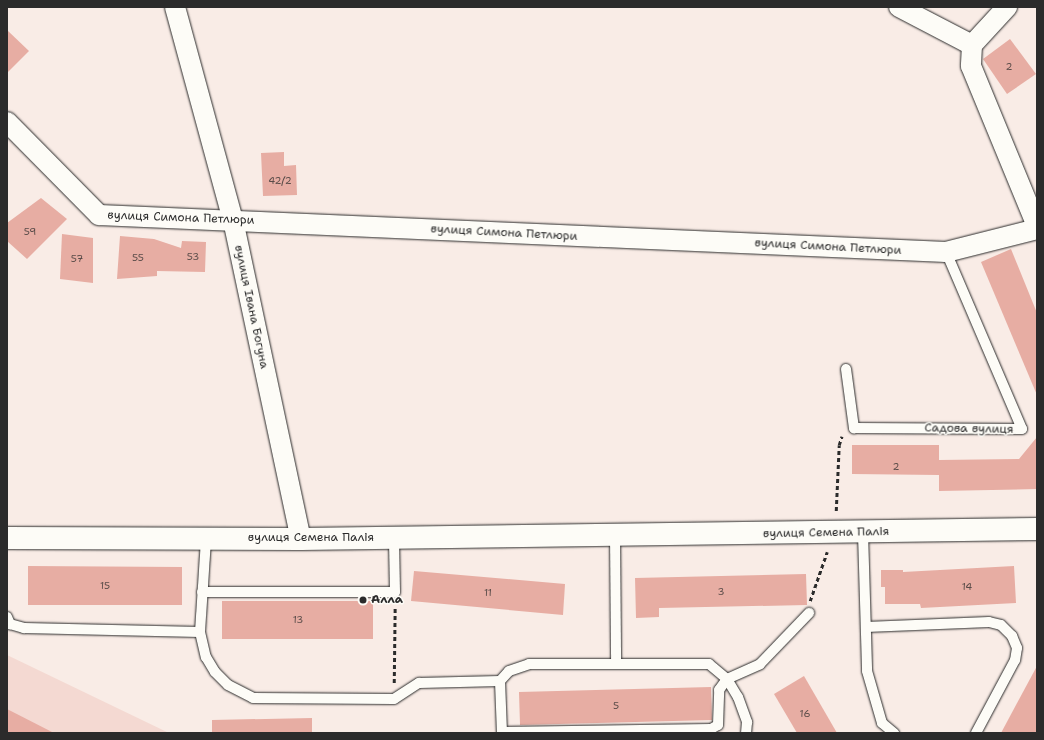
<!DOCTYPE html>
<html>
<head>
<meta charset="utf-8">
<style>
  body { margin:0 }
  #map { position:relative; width:1044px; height:740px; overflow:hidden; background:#f9ece6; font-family:"Shantell Sans",sans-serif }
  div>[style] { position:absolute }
  .built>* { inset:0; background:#f4d9d2 }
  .building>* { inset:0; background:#e7ada3 }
  .path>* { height:2.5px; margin-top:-1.25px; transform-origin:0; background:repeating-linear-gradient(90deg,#2b2b2b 0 4px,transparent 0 7px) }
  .roads { filter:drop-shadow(0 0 1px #2b2b2b) drop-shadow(0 0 1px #2b2b2b) }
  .lane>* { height:10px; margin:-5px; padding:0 5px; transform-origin:5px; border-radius:5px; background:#fdfcf7 }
  .street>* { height:20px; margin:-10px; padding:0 10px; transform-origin:10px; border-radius:10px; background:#fdfcf7 }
  .secondary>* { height:22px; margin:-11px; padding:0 11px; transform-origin:11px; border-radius:11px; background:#fdfcf7 }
  .dots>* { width:11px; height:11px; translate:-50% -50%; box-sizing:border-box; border:2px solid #fdfcf7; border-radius:50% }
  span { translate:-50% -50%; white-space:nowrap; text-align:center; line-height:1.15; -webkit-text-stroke:3px #fdfcf7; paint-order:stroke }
  .number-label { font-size:10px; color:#5a4c49 }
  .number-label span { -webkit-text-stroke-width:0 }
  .street-label { font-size:12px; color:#2b2b2b }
  .poi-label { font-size:12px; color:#2b2b2b; font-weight:700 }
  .left { translate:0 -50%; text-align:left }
  .frame { position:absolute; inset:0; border:8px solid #2b2b2b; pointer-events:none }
</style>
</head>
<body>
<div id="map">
  <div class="built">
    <div style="clip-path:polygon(7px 655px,169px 733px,7px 733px)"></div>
  </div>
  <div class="building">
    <div style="clip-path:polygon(7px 30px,29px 51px,7px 73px)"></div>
    <div style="clip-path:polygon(1010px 39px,1036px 74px,1007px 94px,983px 59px)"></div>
    <div style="clip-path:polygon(284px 152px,284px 166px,296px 165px,297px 195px,263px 196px,261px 153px)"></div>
    <div style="clip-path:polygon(41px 198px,67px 219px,27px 259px,7px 241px,7px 223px)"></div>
    <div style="clip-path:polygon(62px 234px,93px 238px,93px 283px,60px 279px)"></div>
    <div style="clip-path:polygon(120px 236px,154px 239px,181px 248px,182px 241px,206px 242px,205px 272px,157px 271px,157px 276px,117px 279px)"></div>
    <div style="clip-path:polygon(1011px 249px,1037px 313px,1037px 395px,981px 262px)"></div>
    <div style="clip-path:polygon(1037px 437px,1037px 489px,939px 491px,939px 475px,852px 474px,852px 445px,939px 445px,939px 460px,1019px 459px)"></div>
    <div style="clip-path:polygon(28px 566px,182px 567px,182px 605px,28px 605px)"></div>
    <div style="clip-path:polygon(1014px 566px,1016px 603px,921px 608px,920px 604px,885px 604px,885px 587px,881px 587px,881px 570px,903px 570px,903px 572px)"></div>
    <div style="clip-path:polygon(414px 571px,565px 584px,563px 615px,411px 601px)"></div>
    <div style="clip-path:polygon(806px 574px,807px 605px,659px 608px,659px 617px,636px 618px,635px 578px)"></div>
    <div style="clip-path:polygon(222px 601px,373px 601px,373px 639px,222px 639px)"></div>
    <div style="clip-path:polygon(1037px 666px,1037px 733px,1001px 733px)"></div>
    <div style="clip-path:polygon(804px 676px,837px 733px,797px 733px,774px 694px)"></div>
    <div style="clip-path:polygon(711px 687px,712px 720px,520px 725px,519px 692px)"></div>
    <div style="clip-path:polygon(7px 709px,54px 733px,7px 733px)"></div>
    <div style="clip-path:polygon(312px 718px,312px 733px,212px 733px,212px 720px)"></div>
  </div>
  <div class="path">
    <div style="left:836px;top:511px;width:66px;rotate:-87.4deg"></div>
    <div style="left:839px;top:445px;width:9px;rotate:-72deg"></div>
    <div style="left:810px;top:601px;width:52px;rotate:-70.9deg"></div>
    <div style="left:394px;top:683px;width:77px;rotate:-89.3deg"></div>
  </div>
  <div class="roads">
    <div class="lane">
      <div style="left:846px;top:369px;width:60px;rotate:82.3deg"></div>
      <div style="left:854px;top:428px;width:168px;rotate:0.3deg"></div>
      <div style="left:1022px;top:429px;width:193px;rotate:-113.2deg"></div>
      <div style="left:863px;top:533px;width:138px;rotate:88.3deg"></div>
      <div style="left:867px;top:671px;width:54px;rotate:73.9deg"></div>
      <div style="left:882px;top:723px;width:16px;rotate:40deg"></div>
      <div style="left:615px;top:535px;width:127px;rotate:89.5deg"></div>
      <div style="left:202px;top:592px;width:193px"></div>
      <div style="left:395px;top:592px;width:54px;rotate:-91.1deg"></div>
      <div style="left:7px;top:617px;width:8px;rotate:67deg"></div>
      <div style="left:10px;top:624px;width:15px;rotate:16deg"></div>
      <div style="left:24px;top:628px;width:176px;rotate:1.3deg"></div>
      <div style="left:200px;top:632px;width:26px;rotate:77deg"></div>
      <div style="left:206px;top:657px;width:17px;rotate:59deg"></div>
      <div style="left:215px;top:672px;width:18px;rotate:45deg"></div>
      <div style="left:228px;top:685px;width:28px;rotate:27deg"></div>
      <div style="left:253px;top:698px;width:141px;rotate:0.4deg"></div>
      <div style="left:394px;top:699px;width:30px;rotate:-33deg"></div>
      <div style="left:419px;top:683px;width:81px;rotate:-1.4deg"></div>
      <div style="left:500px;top:681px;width:13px;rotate:-48deg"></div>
      <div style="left:509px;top:671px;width:21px;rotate:-19deg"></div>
      <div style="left:529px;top:664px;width:180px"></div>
      <div style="left:709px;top:664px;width:23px;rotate:40deg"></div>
      <div style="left:727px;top:679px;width:21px;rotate:59deg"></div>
      <div style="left:738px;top:697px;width:27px;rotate:70deg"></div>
      <div style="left:747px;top:722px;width:11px;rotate:95deg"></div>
      <div style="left:866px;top:627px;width:123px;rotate:-2.3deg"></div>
      <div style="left:989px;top:622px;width:12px;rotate:14deg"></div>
      <div style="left:1001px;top:625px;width:16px;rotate:45deg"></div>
      <div style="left:1012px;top:636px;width:13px;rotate:67deg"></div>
      <div style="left:1017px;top:648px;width:12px;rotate:99deg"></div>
      <div style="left:1015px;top:660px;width:83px;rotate:118.1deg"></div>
      <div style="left:200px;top:632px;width:94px;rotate:-86.3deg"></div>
      <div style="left:500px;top:681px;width:51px;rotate:87.8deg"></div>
      <div style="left:502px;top:732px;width:209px;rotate:-0.8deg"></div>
      <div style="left:711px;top:729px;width:8px;rotate:-30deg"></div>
      <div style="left:718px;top:725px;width:35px;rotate:-88deg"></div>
      <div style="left:719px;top:690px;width:14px;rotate:-54deg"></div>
      <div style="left:727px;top:679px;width:36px;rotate:-24deg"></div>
      <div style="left:760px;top:664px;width:71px;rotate:-46.1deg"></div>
    </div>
    <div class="street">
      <div style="left:175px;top:7px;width:221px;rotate:74.8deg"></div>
      <div style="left:233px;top:220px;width:326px;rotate:78deg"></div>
      <div style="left:899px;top:7px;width:82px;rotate:27.5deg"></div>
      <div style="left:972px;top:45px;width:21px;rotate:93deg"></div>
      <div style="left:971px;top:66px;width:173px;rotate:67.6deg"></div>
      <div style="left:972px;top:45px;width:52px;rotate:-47.4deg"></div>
      <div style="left:7px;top:122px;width:131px;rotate:45.3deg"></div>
      <div style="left:99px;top:215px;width:848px;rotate:2.5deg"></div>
      <div style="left:946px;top:252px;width:94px;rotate:-14.2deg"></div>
    </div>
    <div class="secondary">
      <div style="left:7px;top:538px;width:294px;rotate:0.2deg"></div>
      <div style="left:301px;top:539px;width:736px;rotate:-0.78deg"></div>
    </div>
  </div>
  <div class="dots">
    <div style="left:363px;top:600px;background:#2b2b2b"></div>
  </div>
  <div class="number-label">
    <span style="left:1009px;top:67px">2</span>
    <span style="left:280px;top:181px">42/2</span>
    <span style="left:30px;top:232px">59</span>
    <span style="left:193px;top:257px">53</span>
    <span style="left:138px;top:258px">55</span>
    <span style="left:77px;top:259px">57</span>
    <span style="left:896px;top:467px">2</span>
    <span style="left:105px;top:586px">15</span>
    <span style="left:967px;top:587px">14</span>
    <span style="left:721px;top:592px">3</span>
    <span style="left:488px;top:593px">11</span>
    <span style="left:298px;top:620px">13</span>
    <span style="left:616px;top:706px">5</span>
    <span style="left:805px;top:714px">16</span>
  </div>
  <div class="street-label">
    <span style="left:181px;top:218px;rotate:2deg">вулиця Симона Петлюри</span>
    <span style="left:504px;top:233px;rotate:3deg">вулиця Симона Петлюри</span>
    <span style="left:828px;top:247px;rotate:3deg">вулиця Симона Петлюри</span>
    <span style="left:251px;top:307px;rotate:78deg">вулиця Івана Богуна</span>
    <span style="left:969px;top:429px;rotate:1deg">Садова вулиця</span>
    <span style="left:826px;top:533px;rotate:-1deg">вулиця Семена Палія</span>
    <span style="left:311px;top:538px">вулиця Семена Палія</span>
  </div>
  <div class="poi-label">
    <span class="left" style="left:371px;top:600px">Алла</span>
  </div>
  <div class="frame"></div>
</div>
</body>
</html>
